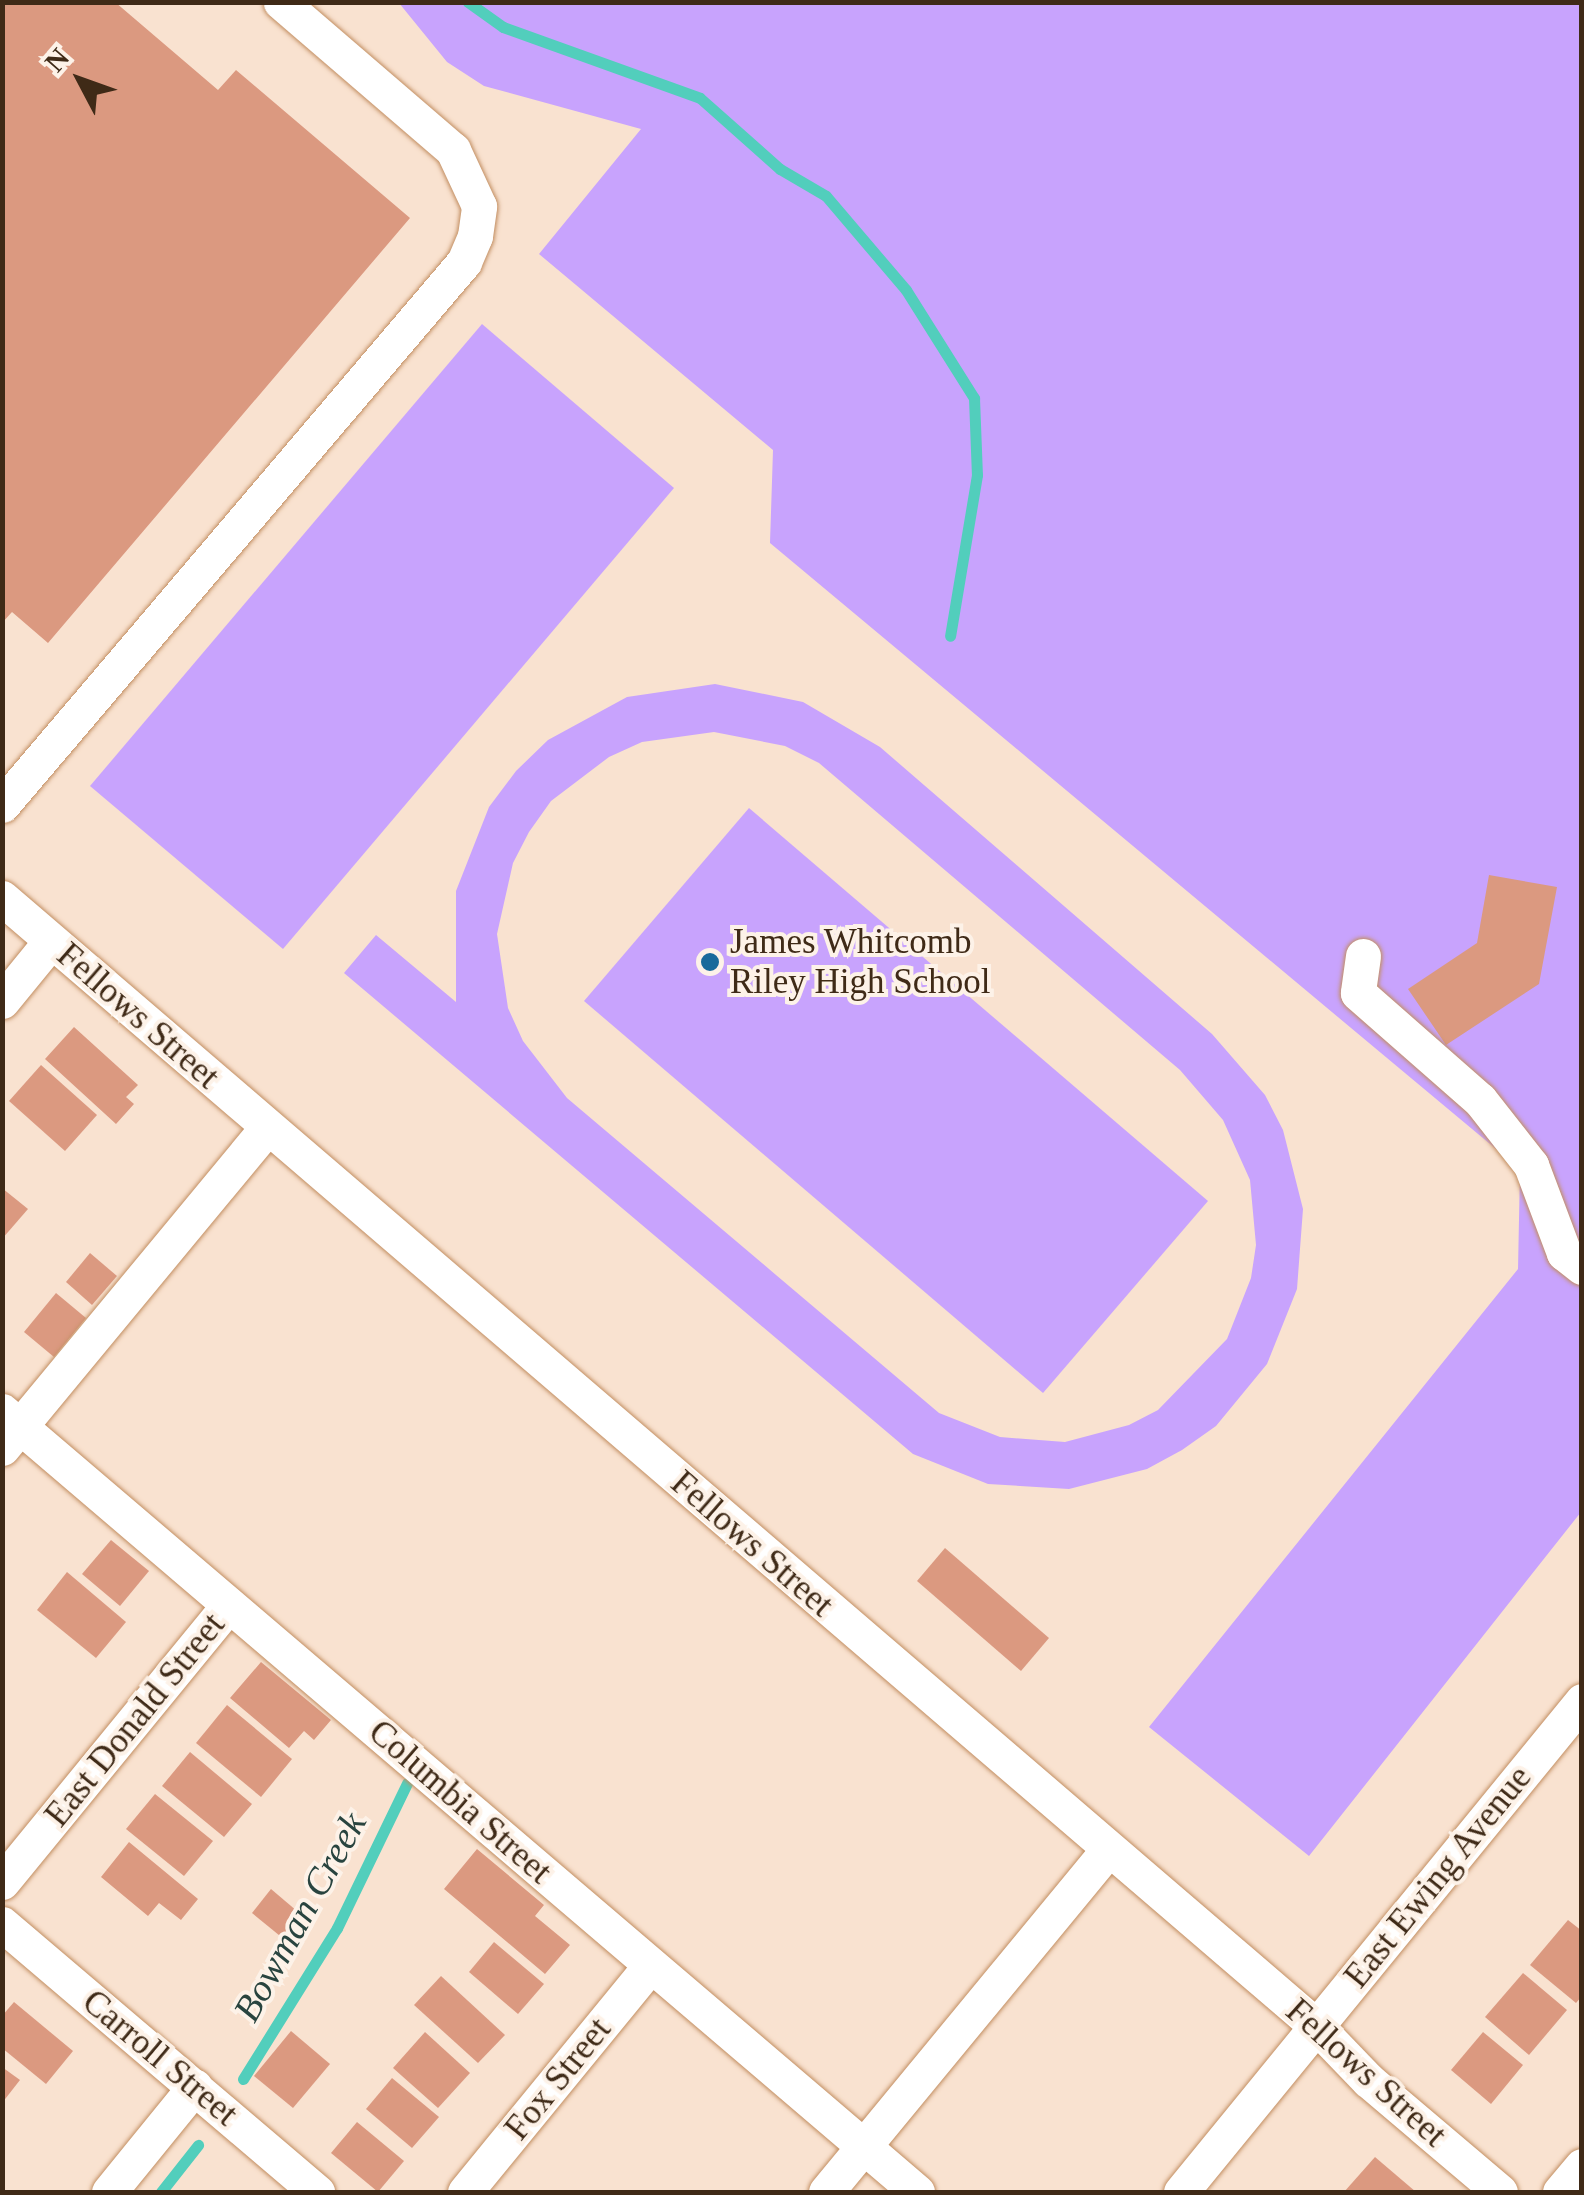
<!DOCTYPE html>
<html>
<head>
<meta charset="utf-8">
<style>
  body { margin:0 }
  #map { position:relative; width:1584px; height:2195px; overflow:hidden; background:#f9e2d0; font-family:"Times New Roman",serif }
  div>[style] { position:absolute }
  .green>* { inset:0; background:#c8a3fd }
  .stream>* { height:11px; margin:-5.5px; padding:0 5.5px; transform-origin:5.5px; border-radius:5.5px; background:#52cebc }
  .building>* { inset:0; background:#db9980 }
  .roads { filter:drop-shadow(0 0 2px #c28e61) drop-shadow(0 0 2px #c28e61) }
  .minor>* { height:35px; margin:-17.5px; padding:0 17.5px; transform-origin:17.5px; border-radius:17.5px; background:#fff }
  .dots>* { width:28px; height:28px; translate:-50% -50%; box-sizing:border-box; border:5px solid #fdf2e8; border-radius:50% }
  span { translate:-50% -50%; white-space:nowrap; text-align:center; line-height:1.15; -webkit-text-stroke:8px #fdf2e8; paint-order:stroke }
  .poi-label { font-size:35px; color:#3f2a17 }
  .left { translate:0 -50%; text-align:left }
  .street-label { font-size:35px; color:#3f2a17 }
  .water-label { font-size:38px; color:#29443f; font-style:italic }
  .frame { position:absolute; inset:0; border:5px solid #3f2a17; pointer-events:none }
  .north { position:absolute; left:30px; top:30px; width:100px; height:100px; -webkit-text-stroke:8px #fdf2e8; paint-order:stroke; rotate:311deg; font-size:28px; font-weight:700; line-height:40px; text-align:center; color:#3f2a17 }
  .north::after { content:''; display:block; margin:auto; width:35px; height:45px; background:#3f2a17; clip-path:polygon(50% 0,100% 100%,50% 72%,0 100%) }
</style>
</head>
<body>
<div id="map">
  <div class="green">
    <div style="clip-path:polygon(399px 3px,1581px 3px,1581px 1512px,1309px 1856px,1149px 1727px,1518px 1269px,1520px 1169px,770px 543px,773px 450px,539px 254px,641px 129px,484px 86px,447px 62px)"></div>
    <div style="clip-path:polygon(482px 324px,674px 488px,283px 949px,90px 786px)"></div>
    <div style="clip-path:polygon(evenodd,715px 684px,803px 702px,880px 747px,1212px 1034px,1265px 1095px,1283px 1130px,1303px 1209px,1297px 1289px,1267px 1364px,1216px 1426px,1182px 1450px,1147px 1469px,1069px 1489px,988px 1484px,913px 1454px,344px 973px,376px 935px,456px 1002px,456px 891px,489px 807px,516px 771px,548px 740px,627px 697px,715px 684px,714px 732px,785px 746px,819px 763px,1180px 1070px,1223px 1120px,1250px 1180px,1256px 1245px,1251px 1278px,1227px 1339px,1158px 1410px,1129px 1425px,1065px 1442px,1000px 1437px,939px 1413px,567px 1098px,523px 1041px,508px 1008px,497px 934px,513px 863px,529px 832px,551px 801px,609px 757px,642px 742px,714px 732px)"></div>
    <div style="clip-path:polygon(749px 808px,1208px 1201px,1043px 1393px,584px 1001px)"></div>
  </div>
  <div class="stream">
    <div style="left:468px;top:2px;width:43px;rotate:35.5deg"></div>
    <div style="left:503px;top:27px;width:209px;rotate:19.8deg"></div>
    <div style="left:700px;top:98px;width:107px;rotate:41.6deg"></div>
    <div style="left:780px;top:169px;width:53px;rotate:30.4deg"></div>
    <div style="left:826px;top:196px;width:123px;rotate:49.6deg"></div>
    <div style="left:906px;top:290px;width:128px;rotate:57.8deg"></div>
    <div style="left:974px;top:398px;width:77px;rotate:87.8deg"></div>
    <div style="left:977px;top:475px;width:163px;rotate:99.5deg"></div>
    <div style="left:243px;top:2079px;width:178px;rotate:-58.1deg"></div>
    <div style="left:337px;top:1928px;width:161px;rotate:-64.2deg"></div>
    <div style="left:161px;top:2192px;width:60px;rotate:-51.8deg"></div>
  </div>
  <div class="building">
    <div style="clip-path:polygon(2px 2px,115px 2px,218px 90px,236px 70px,410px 218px,48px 643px,12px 612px,2px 623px)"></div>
    <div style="clip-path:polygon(1489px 875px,1557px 887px,1539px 984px,1446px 1045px,1408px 989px,1477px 943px)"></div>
    <div style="clip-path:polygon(74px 1027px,138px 1085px,126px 1097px,134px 1104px,116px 1124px,45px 1059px)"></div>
    <div style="clip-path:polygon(41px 1065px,97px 1115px,65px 1151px,9px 1101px)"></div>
    <div style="clip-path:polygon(2px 1188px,28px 1209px,2px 1239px)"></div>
    <div style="clip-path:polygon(90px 1253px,117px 1276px,92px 1305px,66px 1282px)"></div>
    <div style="clip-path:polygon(56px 1293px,86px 1318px,54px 1357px,24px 1332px)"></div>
    <div style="clip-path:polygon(111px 1540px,149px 1571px,120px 1606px,82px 1574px)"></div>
    <div style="clip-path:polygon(945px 1548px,1049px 1638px,1021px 1671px,917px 1581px)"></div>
    <div style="clip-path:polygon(67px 1572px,126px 1622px,96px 1658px,37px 1610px)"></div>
    <div style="clip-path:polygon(261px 1662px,331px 1720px,314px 1740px,304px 1731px,289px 1748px,230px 1698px)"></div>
    <div style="clip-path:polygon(227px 1705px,292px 1759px,261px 1797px,196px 1743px)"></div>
    <div style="clip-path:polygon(190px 1752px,252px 1804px,224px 1837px,162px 1786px)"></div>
    <div style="clip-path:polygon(155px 1794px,213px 1841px,184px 1876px,126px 1829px)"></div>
    <div style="clip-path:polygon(129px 1842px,198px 1899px,181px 1920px,159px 1903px,148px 1916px,101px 1877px)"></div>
    <div style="clip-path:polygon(477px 1849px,544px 1905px,535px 1916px,570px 1945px,545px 1974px,444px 1889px)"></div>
    <div style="clip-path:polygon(271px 1889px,304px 1917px,285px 1940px,252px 1913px)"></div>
    <div style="clip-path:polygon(1568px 1920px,1582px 1931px,1582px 1996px,1576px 2003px,1530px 1965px)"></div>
    <div style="clip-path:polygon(494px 1942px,544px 1984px,518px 2014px,469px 1972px)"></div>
    <div style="clip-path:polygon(1523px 1973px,1567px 2010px,1529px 2055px,1485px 2017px)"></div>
    <div style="clip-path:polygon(441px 1976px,505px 2035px,478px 2063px,414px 2005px)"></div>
    <div style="clip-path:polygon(14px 2002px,73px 2051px,46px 2084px,2px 2048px,2px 2016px)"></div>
    <div style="clip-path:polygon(291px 2031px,330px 2064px,293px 2108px,254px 2076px)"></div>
    <div style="clip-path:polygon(425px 2032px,470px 2073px,438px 2108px,393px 2068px)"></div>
    <div style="clip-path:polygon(1483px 2032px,1523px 2065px,1491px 2104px,1451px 2070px)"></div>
    <div style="clip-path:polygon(2px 2067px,20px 2080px,2px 2103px)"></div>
    <div style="clip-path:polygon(392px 2078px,439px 2117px,412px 2148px,366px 2109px)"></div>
    <div style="clip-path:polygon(357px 2122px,404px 2161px,378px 2192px,331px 2153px)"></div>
    <div style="clip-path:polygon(1375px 2157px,1416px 2192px,1344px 2192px)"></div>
  </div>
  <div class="roads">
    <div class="minor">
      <div style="left:2px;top:805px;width:713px;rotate:-49.61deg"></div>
      <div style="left:464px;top:262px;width:28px;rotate:-67deg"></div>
      <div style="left:475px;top:236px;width:30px;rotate:-82deg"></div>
      <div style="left:479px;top:206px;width:62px;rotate:-114.9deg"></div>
      <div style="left:453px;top:150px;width:227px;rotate:-139.3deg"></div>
      <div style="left:2px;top:898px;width:1732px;rotate:40.64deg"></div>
      <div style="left:1316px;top:2026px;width:75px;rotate:46.1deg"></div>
      <div style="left:1368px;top:2080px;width:173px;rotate:40.3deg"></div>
      <div style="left:1363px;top:956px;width:37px;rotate:98deg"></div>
      <div style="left:1358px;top:993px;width:162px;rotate:41.3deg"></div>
      <div style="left:1480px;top:1100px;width:83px;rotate:51.9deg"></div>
      <div style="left:1531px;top:1165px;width:94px;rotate:69.4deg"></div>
      <div style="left:1564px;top:1253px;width:23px;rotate:38deg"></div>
      <div style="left:2px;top:1001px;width:77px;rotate:-50.8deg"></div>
      <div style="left:2px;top:1411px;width:1203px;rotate:40.48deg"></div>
      <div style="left:2px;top:1448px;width:415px;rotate:-50.4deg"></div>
      <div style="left:2px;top:1882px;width:358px;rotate:-50.7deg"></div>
      <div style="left:2px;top:1924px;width:414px;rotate:40.4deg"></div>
      <div style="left:109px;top:2192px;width:136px;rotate:-50.9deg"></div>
      <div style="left:465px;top:2192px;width:293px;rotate:-50.7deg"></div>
      <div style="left:826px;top:2192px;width:443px;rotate:-50.5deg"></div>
      <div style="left:1181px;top:2192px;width:634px;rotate:-50.76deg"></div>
      <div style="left:1560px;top:2192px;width:34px;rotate:-50deg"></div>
    </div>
  </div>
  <div class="dots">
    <div style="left:710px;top:962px;background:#196a9b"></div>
  </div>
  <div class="poi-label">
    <span class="left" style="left:730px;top:962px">James Whitcomb<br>Riley High School</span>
  </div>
  <div class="street-label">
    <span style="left:138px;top:1016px;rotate:41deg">Fellows Street</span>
    <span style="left:752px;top:1544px;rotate:41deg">Fellows Street</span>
    <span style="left:135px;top:1720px;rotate:-51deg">East Donald Street</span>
    <span style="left:460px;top:1802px;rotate:41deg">Columbia Street</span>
    <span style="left:1438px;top:1877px;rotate:-51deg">East Ewing Avenue</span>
    <span style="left:160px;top:2058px;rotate:40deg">Carroll Street</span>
    <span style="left:1366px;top:2073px;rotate:42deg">Fellows Street</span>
    <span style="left:558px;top:2079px;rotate:-51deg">Fox Street</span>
  </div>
  <div class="water-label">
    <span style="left:300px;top:1917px;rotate:-61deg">Bowman Creek</span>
  </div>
  <div class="frame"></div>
  <div class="north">N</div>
</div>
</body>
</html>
